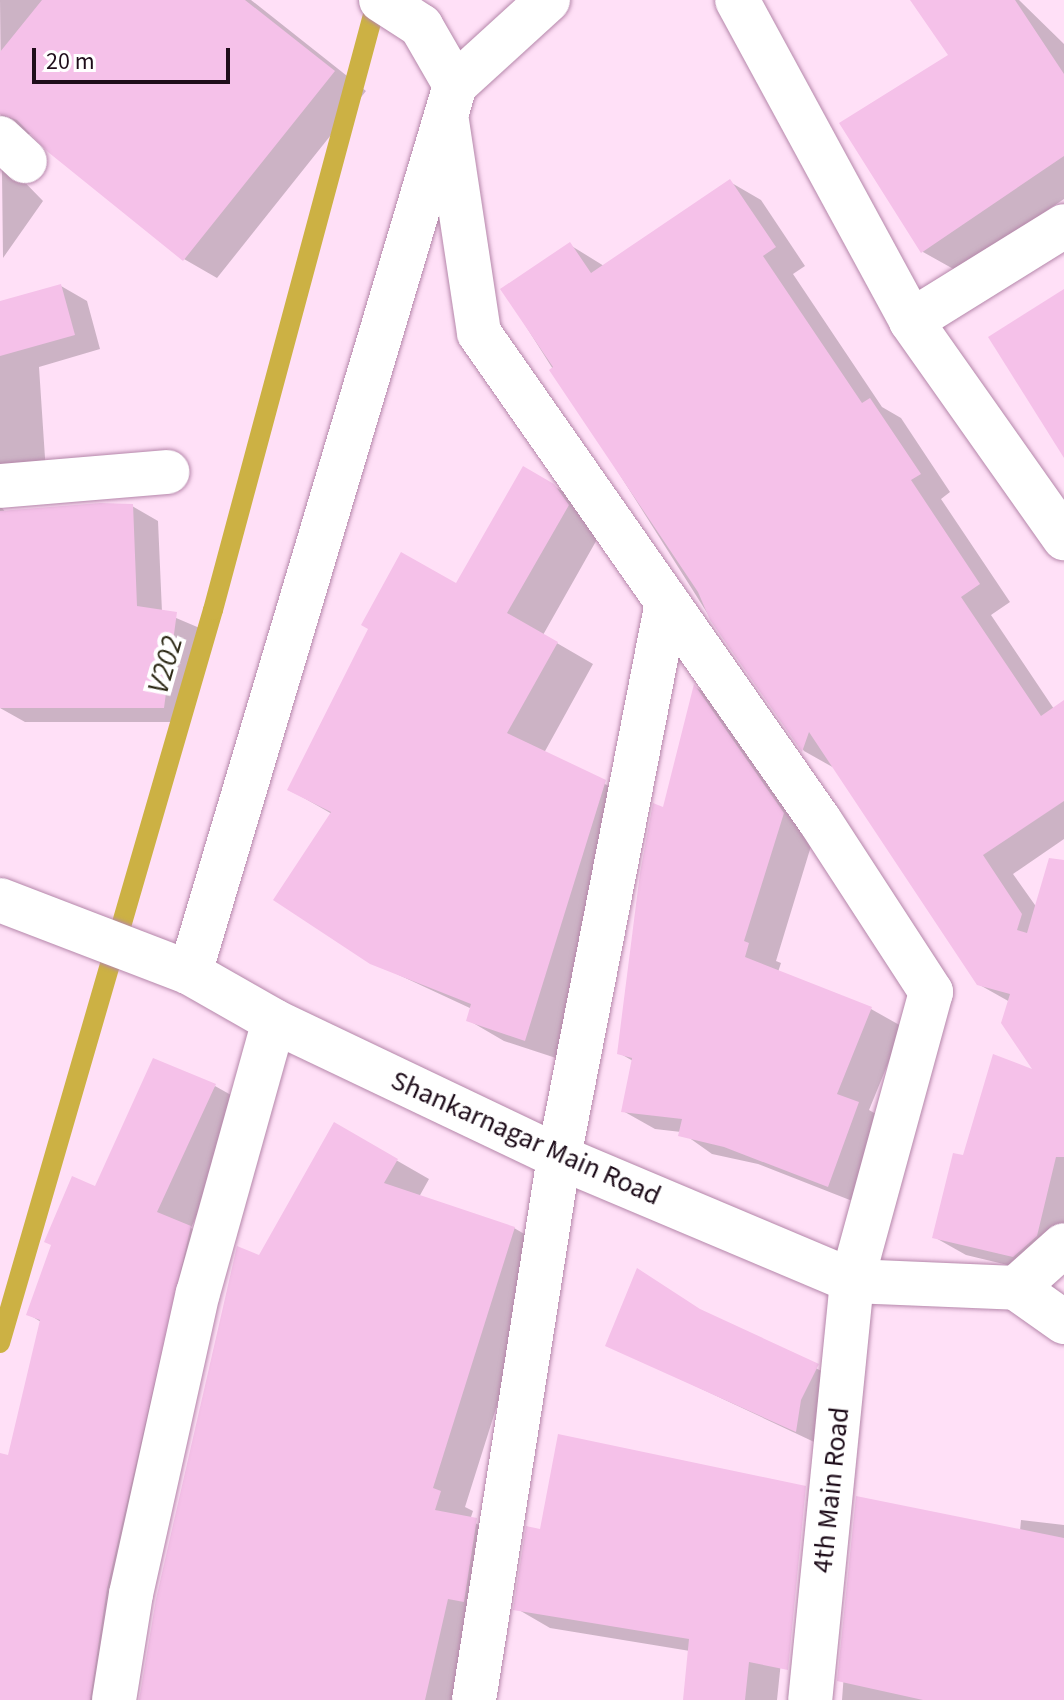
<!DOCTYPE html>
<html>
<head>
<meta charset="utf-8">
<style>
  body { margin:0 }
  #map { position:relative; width:1064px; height:1700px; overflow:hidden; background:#ffe0f7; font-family:"Source Sans 3",sans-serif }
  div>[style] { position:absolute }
  .shadow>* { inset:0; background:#0003 }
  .stream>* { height:20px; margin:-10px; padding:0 10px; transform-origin:10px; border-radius:10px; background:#ccb144 }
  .building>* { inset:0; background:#f5c1e9 }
  .roads { filter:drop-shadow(0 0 2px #b587aa) drop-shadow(0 0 2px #b587aa) }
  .street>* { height:44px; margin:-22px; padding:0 22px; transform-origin:22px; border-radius:22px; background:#fff }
  .secondary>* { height:44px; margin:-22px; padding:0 22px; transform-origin:22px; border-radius:22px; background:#fff }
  span { translate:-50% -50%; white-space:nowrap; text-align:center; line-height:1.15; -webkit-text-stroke:8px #fff; paint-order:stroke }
  .street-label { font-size:28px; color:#1e0d1a }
  .water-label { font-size:30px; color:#2e2a17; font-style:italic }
  .scale { position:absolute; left:32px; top:48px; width:198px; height:36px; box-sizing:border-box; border:4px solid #1e0d1a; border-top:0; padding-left:10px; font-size:24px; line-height:28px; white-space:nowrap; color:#1e0d1a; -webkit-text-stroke:6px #fff; paint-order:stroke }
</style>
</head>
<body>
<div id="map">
  <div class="shadow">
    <div style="clip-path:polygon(0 0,251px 0,366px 91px,217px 278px,184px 259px,32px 133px,15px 139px,8px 165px,43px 201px,3px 258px)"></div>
    <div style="clip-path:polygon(912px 0,1019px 0,1064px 44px,1064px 199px,957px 271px,923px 252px,950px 55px)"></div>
    <div style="clip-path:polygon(730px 182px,761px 200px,805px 266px,793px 274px,882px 407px,901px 418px,950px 492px,941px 499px,1010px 602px,991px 615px,1054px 709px,1064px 702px,1064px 839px,1013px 874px,1064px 946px,1064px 1257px,1045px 1274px,966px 1255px,934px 1237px,1037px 1074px,1010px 1002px,978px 984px,836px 769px,804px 751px,711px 619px,503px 290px,570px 245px,604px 266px)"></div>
    <div style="clip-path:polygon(61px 286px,87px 301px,100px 349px,39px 367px,46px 473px,0 505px,6px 513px,132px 506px,158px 521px,162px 612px,202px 629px,190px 722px,25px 722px,0 708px,0 303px)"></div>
    <div style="clip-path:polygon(524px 469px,590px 507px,604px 527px,543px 635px,593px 664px,544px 753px,642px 803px,562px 1060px,504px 1041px,468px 1020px,472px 1009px,371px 962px,332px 814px,290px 790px,456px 586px)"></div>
    <div style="clip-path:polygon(695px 687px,726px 705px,815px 833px,776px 961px,781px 963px,778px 972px,871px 1009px,903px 1027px,869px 1110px,890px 1122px,860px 1204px,758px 1164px,712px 1154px,681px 1132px,655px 1129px,623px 1111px,633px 1061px,619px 1053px,664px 810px)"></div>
    <div style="clip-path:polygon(215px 1086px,247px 1104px,191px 1228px,222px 1247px,124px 1700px,0 1700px,0 1455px,9px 1457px,41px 1322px,28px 1314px,96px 1188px)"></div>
    <div style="clip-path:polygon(335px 1125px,429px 1179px,419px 1197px,514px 1228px,547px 1247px,465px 1507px,473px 1511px,470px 1520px,498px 1536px,460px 1700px,141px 1700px,260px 1258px)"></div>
    <div style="clip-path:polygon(712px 1317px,848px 1384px,827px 1448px,608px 1345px)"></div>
    <div style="clip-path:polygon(798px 1498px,777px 1700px,685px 1700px,690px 1651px,550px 1628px,519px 1610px,541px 1531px)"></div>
    <div style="clip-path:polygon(857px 1499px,1020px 1531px,1021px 1520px,1064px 1525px,1064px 1700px,842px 1700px)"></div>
  </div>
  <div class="stream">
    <div style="left:0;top:1343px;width:763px;rotate:-73.8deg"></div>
    <div style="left:213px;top:610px;width:632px;rotate:-74.95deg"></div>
  </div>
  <div class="building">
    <div style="clip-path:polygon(42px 0,245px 0,335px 71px,183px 261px,48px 152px,17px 120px,0 114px,0 52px)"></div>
    <div style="clip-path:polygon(910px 0,1015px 0,1064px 74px,1064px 156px,921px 253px,839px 123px,948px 55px)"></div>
    <div style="clip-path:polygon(730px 179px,776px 247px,763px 256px,862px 403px,870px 398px,921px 474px,911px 480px,980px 584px,961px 597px,1041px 716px,1064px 700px,1064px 801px,983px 855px,1022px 914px,1017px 930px,1027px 933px,1049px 858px,1064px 860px,1064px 1157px,1056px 1157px,1037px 1236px,1013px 1257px,932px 1238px,953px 1153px,963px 1155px,993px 1054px,1032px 1069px,1001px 1023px,1010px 994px,977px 985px,809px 732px,802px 752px,710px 620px,698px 592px,549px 370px,553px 367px,500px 289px,570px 242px,591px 273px)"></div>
    <div style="clip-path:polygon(61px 284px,75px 335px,0 356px,0 301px)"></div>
    <div style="clip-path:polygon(1064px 289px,1064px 458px,988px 337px)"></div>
    <div style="clip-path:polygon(523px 466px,554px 484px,569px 505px,507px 613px,558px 642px,507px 733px,606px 780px,525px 1041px,466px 1021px,471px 1004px,370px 964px,273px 900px,331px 812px,287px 790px,368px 629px,361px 625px,401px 552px,456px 583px)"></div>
    <div style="clip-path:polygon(100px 503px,133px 504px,137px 606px,177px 612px,164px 708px,0 708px,0 511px)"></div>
    <div style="clip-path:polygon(694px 684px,784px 813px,744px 941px,749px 943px,745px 957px,872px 1007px,837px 1094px,859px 1102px,828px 1187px,724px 1147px,678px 1136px,682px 1119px,621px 1112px,632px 1058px,617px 1054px,640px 873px,653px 803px,663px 807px)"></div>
    <div style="clip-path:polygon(153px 1058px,216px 1084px,157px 1212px,191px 1226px,107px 1589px,90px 1700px,0 1700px,0 1453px,8px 1455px,40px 1320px,26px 1315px,51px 1245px,44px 1242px,72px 1176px,95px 1186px)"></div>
    <div style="clip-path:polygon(334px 1122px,398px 1159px,384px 1183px,515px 1227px,433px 1488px,441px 1491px,435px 1510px,477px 1518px,464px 1602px,448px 1599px,425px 1700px,139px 1700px,156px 1599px,237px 1246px,259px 1255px)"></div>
    <div style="clip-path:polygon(637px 1268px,700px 1309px,819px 1364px,801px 1400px,796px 1432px,605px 1346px)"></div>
    <div style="clip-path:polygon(558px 1434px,806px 1486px,788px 1670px,749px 1662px,745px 1700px,683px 1700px,689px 1639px,513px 1610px,526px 1526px,540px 1529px)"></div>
    <div style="clip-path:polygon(856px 1496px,1064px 1538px,1064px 1700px,923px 1700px,837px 1681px)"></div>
  </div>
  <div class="roads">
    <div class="street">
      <div style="left:381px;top:0;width:48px;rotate:33deg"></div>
      <div style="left:421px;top:26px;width:68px;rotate:60deg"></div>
      <div style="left:737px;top:0;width:365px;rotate:61.5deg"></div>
      <div style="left:911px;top:321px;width:266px;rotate:54.8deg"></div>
      <div style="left:447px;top:121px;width:214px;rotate:81.4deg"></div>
      <div style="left:479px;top:333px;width:595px;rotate:55.06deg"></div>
      <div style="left:820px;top:821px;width:204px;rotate:57deg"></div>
      <div style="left:931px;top:992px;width:300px;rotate:105.3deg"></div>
      <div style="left:852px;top:1281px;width:421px;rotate:95.7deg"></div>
      <div style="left:0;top:138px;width:34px;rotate:43deg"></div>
      <div style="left:911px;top:321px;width:180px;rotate:-31.8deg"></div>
      <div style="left:0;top:486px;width:168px;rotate:-4.8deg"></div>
      <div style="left:190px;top:973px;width:927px;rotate:-73.38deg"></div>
      <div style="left:455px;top:85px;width:126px;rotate:-42.4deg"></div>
      <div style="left:1016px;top:1288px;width:64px;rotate:-41.9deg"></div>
      <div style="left:114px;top:1700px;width:107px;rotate:-80.9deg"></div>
      <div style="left:131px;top:1594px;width:308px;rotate:-77.5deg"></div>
      <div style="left:198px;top:1293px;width:282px;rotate:-74.4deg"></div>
      <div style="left:474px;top:1700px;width:550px;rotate:-81.1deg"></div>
      <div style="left:559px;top:1157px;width:565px;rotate:-78.99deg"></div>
    </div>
    <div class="secondary">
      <div style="left:0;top:900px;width:204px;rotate:21deg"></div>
      <div style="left:190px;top:973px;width:97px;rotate:29.7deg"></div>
      <div style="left:274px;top:1021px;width:316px;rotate:25.5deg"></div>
      <div style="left:559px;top:1157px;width:318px;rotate:22.9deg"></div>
      <div style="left:852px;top:1281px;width:164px;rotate:2.4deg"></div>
      <div style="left:1016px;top:1288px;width:59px;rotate:35.3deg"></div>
    </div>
  </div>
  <div class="street-label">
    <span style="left:526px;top:1138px;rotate:24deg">Shankarnagar Main Road</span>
    <span style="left:831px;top:1490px;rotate:-84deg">4th Main Road</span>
  </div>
  <div class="water-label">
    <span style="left:166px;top:665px;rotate:-74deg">V202</span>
  </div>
  <div class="scale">20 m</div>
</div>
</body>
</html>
